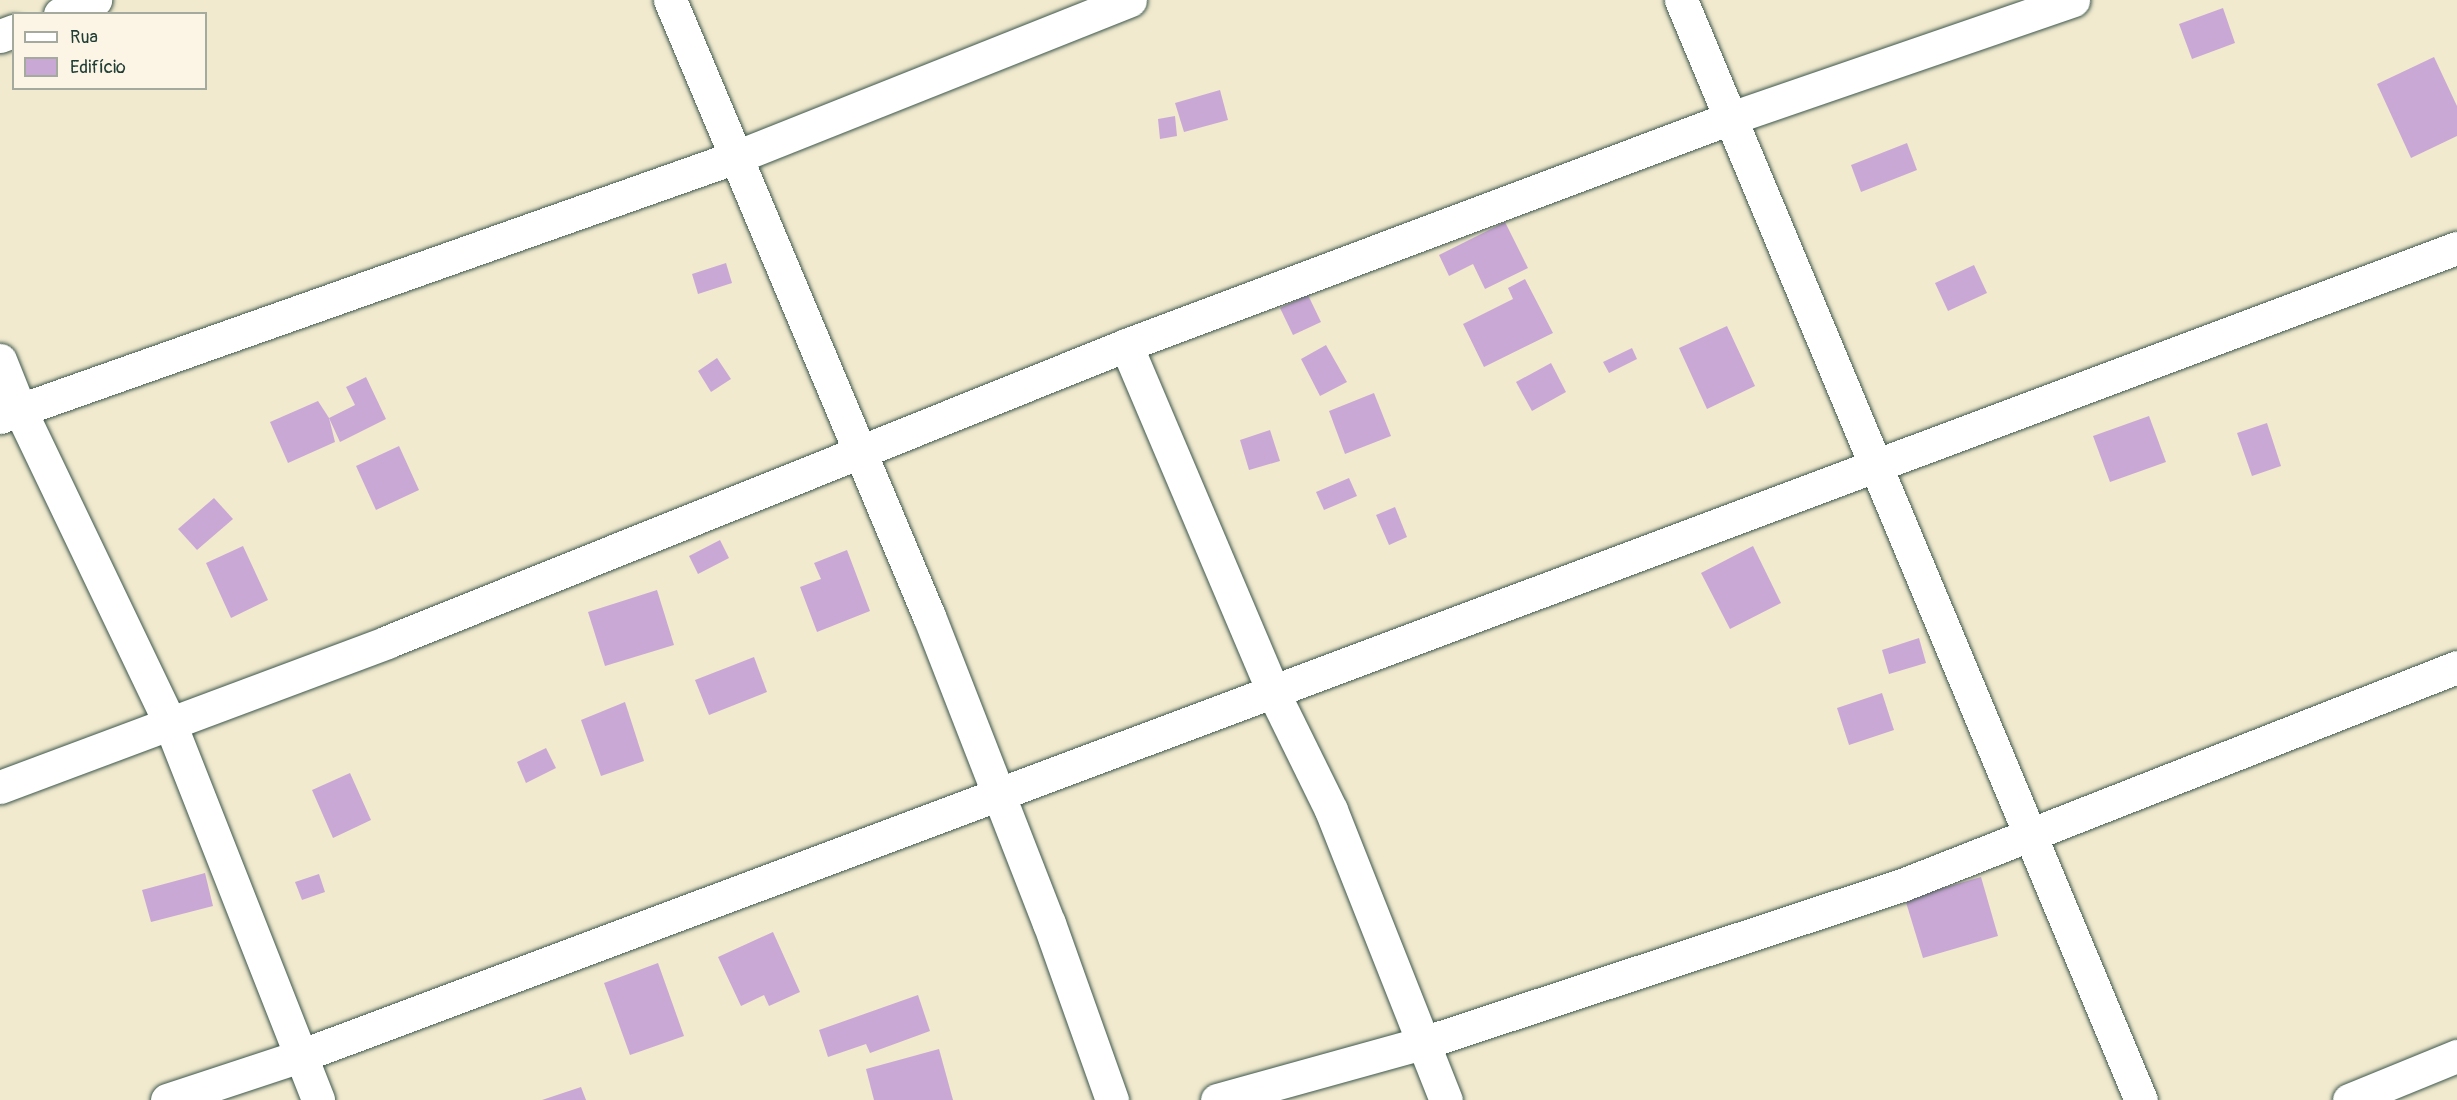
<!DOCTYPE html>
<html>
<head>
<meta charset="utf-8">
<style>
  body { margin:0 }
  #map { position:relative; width:2457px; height:1100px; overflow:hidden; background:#f1eacf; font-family:Pangolin,sans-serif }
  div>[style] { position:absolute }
  .building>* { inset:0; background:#caa8d6 }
  .roads { filter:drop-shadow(0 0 2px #3e574b) drop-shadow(0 0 2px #3e574b) }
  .minor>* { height:33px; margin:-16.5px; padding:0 16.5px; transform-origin:16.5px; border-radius:16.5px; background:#fff }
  span { translate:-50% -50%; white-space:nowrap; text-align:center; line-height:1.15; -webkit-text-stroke:4.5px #fcf5e5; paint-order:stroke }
  .legend { position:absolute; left:12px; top:12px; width:195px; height:78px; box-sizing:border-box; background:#fcf5e5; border:2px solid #a4ab9e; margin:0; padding:8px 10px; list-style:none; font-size:18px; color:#1f3d34 }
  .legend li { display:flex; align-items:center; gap:12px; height:30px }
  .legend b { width:30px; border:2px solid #a4ab9e }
</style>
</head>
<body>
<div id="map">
  <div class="building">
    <div style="clip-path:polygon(2223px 8px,2235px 43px,2192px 59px,2179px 24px)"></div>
    <div style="clip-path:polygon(2434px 57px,2457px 106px,2457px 136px,2411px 158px,2377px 84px)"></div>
    <div style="clip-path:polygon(1220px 90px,1228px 120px,1184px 132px,1175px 103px)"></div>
    <div style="clip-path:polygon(1175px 116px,1177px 136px,1160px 139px,1158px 119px)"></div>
    <div style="clip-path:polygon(1907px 143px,1917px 170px,1861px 192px,1851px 165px)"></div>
    <div style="clip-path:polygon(1505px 222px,1528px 268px,1485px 289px,1473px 264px,1449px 276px,1439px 255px)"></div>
    <div style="clip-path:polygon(726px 263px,732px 283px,698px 294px,692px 274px)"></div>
    <div style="clip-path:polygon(1974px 265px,1987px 293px,1948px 311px,1935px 283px)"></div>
    <div style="clip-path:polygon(1525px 279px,1553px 333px,1484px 367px,1463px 324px,1513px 299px,1508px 288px)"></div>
    <div style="clip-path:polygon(1308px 295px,1321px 322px,1293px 335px,1280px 308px)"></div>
    <div style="clip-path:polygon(1727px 326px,1755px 386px,1707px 409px,1679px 348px)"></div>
    <div style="clip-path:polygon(1326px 345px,1347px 382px,1320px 396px,1301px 359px)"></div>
    <div style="clip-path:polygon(1632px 348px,1637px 359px,1609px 373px,1603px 362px)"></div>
    <div style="clip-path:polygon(717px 358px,731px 379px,711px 392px,698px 371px)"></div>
    <div style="clip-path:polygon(1551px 363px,1566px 392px,1532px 411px,1516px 382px)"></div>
    <div style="clip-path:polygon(366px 377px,386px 419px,340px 442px,329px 418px,355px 405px,346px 387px)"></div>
    <div style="clip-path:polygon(1374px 393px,1391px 436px,1345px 454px,1329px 411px)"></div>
    <div style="clip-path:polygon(318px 401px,329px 418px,335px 442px,288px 463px,270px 422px)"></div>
    <div style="clip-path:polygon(2149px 416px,2166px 462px,2110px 482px,2093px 436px)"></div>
    <div style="clip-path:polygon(2267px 423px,2281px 466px,2252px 476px,2237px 433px)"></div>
    <div style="clip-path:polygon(1270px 430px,1280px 461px,1249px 470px,1240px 440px)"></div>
    <div style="clip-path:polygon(399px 446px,419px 490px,376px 510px,356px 466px)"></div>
    <div style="clip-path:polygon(1349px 478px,1357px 496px,1324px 510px,1316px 492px)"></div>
    <div style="clip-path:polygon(214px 498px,233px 519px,197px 550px,178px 529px)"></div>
    <div style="clip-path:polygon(1395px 507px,1407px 537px,1389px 545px,1376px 515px)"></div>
    <div style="clip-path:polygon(720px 540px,729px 558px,698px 574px,689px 556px)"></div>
    <div style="clip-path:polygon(243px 546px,268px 600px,231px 618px,206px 563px)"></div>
    <div style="clip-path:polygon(1753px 546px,1781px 603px,1730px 629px,1701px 573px)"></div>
    <div style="clip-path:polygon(847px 550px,870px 611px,817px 632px,800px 587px,821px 579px,814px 563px)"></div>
    <div style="clip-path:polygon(657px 590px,674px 645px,605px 666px,588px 612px)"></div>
    <div style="clip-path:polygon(1919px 638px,1926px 663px,1889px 674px,1882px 650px)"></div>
    <div style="clip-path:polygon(754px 657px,767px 692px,709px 715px,695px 680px)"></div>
    <div style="clip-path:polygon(1882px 693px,1894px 730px,1849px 745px,1837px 708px)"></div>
    <div style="clip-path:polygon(625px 702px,644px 761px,601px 776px,581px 720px)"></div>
    <div style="clip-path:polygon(546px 748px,556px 768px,526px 783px,517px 762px)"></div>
    <div style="clip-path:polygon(350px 773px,371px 820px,333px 838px,312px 790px)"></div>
    <div style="clip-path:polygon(205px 873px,213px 906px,151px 922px,142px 890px)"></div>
    <div style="clip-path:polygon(319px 874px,325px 892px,302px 900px,295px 882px)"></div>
    <div style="clip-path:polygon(1981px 877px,1998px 936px,1923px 958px,1905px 899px)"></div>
    <div style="clip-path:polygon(773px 932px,800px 992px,769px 1006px,764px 995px,741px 1006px,718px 957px)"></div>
    <div style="clip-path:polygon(658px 963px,684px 1036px,630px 1055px,604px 983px)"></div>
    <div style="clip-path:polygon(918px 995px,930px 1031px,870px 1053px,866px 1044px,828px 1057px,819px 1030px)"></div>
    <div style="clip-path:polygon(939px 1049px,953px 1100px,874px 1100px,866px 1069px)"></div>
    <div style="clip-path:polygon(581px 1087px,586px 1100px,542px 1100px)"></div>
  </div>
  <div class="roads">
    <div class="minor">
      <div style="left:670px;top:0;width:668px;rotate:67.2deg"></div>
      <div style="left:929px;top:616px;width:330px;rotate:68.7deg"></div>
      <div style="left:1049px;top:923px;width:188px;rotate:70.4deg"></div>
      <div style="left:1681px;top:0;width:1192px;rotate:67.31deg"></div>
      <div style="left:60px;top:14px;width:38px;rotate:-22deg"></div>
      <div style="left:0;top:36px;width:15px;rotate:-20deg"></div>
      <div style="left:1126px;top:345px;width:377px;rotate:67deg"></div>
      <div style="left:1273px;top:692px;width:131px;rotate:63.8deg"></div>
      <div style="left:1331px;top:810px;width:312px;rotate:68.4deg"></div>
      <div style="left:0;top:360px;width:54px;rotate:68.2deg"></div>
      <div style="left:20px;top:410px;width:345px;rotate:64.4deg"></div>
      <div style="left:169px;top:721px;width:407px;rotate:68.5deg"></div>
      <div style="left:0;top:417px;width:781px;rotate:-19.46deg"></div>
      <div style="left:736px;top:157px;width:424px;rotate:-21.7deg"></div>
      <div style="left:0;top:787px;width:413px;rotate:-20.5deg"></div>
      <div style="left:387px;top:642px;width:796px;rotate:-21.89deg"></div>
      <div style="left:1126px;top:345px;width:643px;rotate:-20.58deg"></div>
      <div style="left:1728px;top:119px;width:365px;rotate:-19deg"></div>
      <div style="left:167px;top:1100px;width:140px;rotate:-18.3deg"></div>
      <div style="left:300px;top:1056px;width:2303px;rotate:-20.54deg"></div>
      <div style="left:1217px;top:1100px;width:214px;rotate:-15.5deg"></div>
      <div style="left:1423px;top:1043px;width:504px;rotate:-18.26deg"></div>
      <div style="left:1902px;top:885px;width:596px;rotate:-21.44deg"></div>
      <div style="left:2349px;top:1100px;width:117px;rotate:-22.2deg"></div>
    </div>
  </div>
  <ul class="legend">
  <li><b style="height:8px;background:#fff"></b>Rua</li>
  <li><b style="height:16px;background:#caa8d6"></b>Edifício</li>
  </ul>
</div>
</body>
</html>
